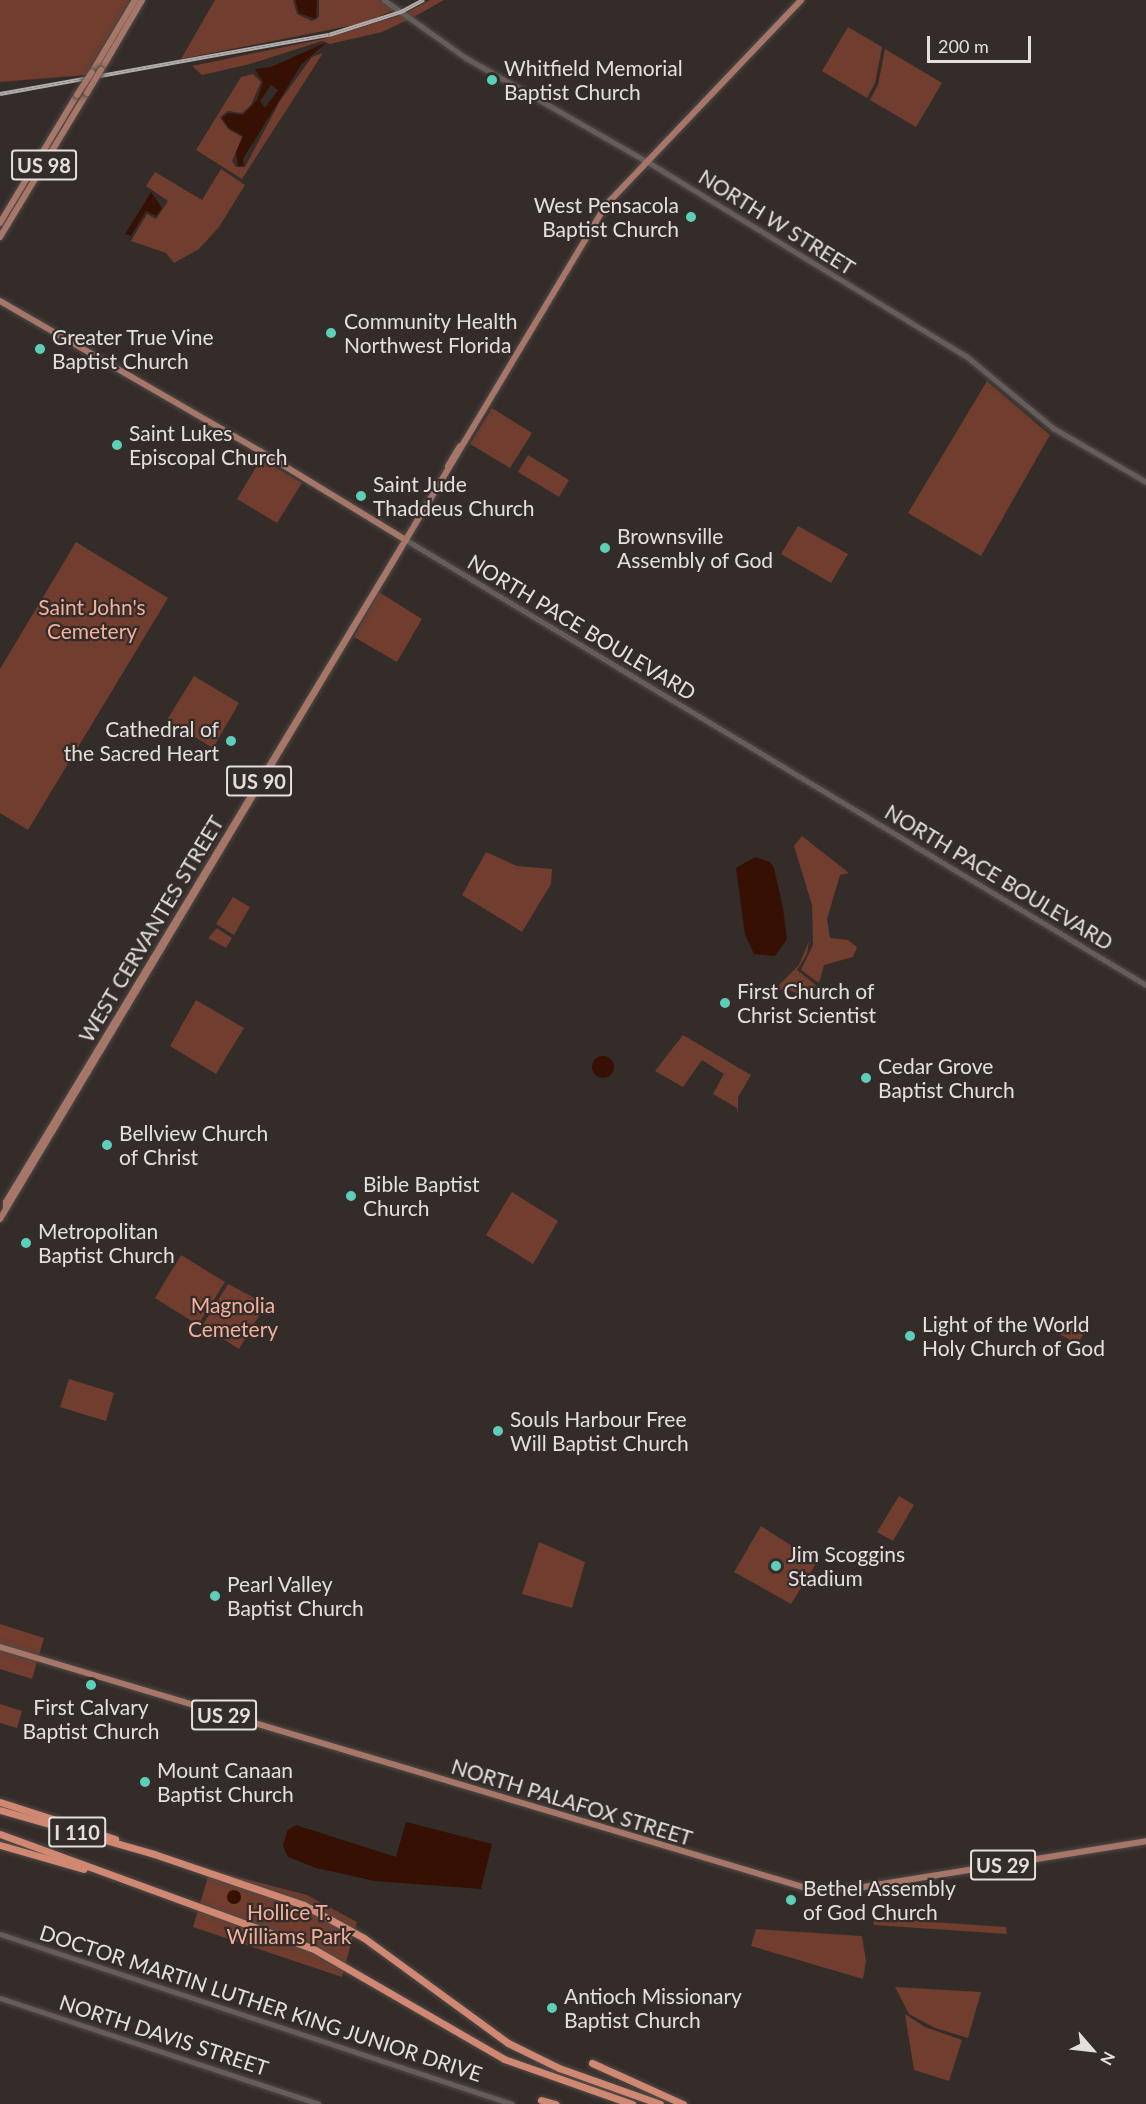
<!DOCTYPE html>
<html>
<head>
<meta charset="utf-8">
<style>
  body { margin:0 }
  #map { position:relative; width:1146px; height:2104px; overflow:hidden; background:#342c29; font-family:Lato,sans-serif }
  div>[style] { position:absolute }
  .green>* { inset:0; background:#703d2e }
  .water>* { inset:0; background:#371004 }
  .round { border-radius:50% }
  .roads { filter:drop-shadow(0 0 2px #4f4947) drop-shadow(0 0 2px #4f4947) }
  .secondary>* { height:5px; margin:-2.5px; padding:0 2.5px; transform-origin:2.5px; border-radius:2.5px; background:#665d5a }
  .primary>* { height:6px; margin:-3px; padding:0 3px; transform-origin:3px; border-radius:3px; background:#a67768 }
  .highway>* { height:7px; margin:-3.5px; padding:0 3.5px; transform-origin:3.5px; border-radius:3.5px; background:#d08872 }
  .rail>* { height:4px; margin-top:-2px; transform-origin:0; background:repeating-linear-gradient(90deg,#342c29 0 4.5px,#b3aeab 0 9px); box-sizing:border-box; border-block:2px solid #b3aeab }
  .bridges { filter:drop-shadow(0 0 2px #4f4947) drop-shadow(0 0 2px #4f4947) }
  .primary-bridge>* { height:6px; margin:-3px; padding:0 3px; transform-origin:3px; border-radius:3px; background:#a67768 }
  .dots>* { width:16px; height:16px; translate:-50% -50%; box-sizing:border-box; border:3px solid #342c29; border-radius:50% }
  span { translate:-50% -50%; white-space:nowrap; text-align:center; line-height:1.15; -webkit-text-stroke:4.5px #342c29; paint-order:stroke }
  .shield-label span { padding:2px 4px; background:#342c29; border:2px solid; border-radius:4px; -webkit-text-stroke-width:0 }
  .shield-label { font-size:20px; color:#e4dfdd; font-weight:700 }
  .poi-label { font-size:21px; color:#e4dfdd }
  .left { translate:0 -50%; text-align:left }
  .right { translate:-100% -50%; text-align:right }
  .street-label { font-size:21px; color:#e4dfdd }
  .park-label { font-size:21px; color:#f4b09c }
  .north { position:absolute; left:1062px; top:2020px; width:60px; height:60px; -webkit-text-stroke:4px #342c29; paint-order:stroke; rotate:118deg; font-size:16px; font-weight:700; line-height:24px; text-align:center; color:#e4dfdd }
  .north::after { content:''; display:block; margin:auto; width:21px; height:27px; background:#e4dfdd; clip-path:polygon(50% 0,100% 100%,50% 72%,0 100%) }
  .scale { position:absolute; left:927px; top:36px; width:104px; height:27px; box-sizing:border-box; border:3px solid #e4dfdd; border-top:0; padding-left:8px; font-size:18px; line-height:21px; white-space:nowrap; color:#e4dfdd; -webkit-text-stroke:4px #342c29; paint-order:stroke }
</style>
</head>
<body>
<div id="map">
  <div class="green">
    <div style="clip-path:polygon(0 0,130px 0,86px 75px,0 82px)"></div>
    <div style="clip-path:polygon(215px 0,293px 0,297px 14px,312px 21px,319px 17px,319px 0,381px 0,395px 10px,359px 24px,181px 59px)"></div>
    <div style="clip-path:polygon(430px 0,444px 0,412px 18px,405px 13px)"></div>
    <div style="clip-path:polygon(401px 15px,408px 20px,382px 32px,330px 44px,322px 41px,250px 64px,202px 75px,192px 66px,323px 39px)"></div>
    <div style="clip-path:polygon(848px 27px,882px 47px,875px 83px,867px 98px,822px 71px)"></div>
    <div style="clip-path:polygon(885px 49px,942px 83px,916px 127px,870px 100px,878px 85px)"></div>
    <div style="clip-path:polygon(323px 53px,242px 179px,196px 150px,241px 77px,253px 74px,261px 82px,251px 105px,242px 113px,228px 111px,220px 117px,228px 129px,242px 137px,232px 161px,236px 167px,245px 167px,280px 101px,312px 57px)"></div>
    <div style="clip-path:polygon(221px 169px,245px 185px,219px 227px,199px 249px,174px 263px,166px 253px,131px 241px,147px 214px,156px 219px,168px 201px,146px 186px,155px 172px,202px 200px)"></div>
    <div style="clip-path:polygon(987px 381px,1050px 435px,981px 556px,908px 513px)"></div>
    <div style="clip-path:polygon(492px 408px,532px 433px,510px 468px,470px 444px)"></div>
    <div style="clip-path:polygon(528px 455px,569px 480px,559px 497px,518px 472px)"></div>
    <div style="clip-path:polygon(261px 459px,302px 483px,277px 523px,237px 499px)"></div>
    <div style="clip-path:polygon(798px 526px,848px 554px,831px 583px,781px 554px)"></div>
    <div style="clip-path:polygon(76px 542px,168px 598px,28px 830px,0 813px,0 669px)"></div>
    <div style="clip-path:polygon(379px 592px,422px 619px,397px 662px,354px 637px)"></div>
    <div style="clip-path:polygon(194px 676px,239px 703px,213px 748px,167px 720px)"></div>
    <div style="clip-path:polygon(802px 836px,849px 873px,840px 875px,827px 919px,830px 938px,848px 940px,857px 947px,853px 957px,824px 965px,819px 983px,801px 970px,813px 945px,812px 905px,794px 846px)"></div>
    <div style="clip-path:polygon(486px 852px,517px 866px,552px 869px,551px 884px,522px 932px,462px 895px)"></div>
    <div style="clip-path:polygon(233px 897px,250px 907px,234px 935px,216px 924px)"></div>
    <div style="clip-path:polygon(217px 928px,232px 938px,226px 948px,208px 938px)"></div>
    <div style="clip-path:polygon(809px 941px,807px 954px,797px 970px,817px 986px,801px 995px,784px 988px,776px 992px,774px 990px,799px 965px)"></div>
    <div style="clip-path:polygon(196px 1000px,244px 1028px,216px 1074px,170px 1046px)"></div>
    <div style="clip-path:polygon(683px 1035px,751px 1075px,738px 1097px,738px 1115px,737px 1108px,713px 1094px,724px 1074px,702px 1060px,683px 1087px,655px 1071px)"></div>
    <div style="clip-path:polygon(512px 1192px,558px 1221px,533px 1264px,486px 1235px)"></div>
    <div style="clip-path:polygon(181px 1255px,225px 1282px,198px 1325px,155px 1298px)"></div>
    <div style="clip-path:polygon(228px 1284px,266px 1304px,239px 1349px,202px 1326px)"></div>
    <div style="clip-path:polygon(1065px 1322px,1084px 1332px,1078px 1344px,1059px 1334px)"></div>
    <div style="clip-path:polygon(69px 1379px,114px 1393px,106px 1421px,60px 1407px)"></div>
    <div style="clip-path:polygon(899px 1496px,914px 1505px,893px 1541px,877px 1532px)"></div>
    <div style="clip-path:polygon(761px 1526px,817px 1562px,791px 1604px,734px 1572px)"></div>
    <div style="clip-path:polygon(539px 1542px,585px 1562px,572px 1608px,522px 1594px)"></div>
    <div style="clip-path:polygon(0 1624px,44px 1638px,32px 1679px,0 1669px)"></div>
    <div style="clip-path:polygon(0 1704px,22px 1711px,17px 1728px,0 1723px)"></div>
    <div style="clip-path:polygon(210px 1870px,307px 1895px,357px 1922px,342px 1977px,193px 1927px)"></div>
    <div style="clip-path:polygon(873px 1918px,1006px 1927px,1007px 1934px,874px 1925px)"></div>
    <div style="clip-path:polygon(756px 1929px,862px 1936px,866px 1961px,863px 1979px,751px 1946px)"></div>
    <div style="clip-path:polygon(895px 1987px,981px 1992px,968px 2038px,935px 2028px,909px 2014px)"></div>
    <div style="clip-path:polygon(905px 2014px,925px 2027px,962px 2040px,949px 2081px,914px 2070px)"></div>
  </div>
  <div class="water">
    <div style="clip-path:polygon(317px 0,316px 19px,299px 13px,295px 0)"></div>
    <div style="clip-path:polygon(evenodd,327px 42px,301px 65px,243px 159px,244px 166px,238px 166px,236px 153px,243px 136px,229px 128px,222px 118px,229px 113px,243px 115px,257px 100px,263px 82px,255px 69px,271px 67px,327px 42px,271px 85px,278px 90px,265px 108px,260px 101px,271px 85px)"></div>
    <div style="clip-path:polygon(151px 192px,162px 208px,156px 216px,146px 211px,131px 236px,125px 234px)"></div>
    <div style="clip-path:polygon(755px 857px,770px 862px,774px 868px,783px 908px,787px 939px,775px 956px,754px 954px,745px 935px,736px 868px)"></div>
    <div class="round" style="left:592px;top:1056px;width:22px;height:22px"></div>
    <div style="clip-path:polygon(406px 1822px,492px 1844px,481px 1889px,375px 1881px,316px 1868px,288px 1857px,283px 1846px,287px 1831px,296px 1825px,396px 1857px)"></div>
    <div class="round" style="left:227px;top:1890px;width:14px;height:14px"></div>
  </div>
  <div class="roads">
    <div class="secondary">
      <div style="left:384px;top:0;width:100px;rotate:35.3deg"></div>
      <div style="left:466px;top:58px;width:207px;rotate:29.8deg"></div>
      <div style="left:646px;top:161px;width:375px;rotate:31.4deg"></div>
      <div style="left:966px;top:356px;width:113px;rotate:39.6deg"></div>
      <div style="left:1053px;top:428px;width:108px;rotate:30.1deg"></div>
      <div style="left:406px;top:540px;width:863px;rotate:31.02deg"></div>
      <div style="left:0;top:1934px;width:539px;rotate:18.37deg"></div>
      <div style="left:0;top:1998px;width:335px;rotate:18.4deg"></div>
    </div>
    <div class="primary">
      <div style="left:101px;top:70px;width:81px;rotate:-59.6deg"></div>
      <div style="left:92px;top:72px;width:84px;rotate:-59.2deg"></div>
      <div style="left:0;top:223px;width:149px;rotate:-59deg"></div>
      <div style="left:0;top:237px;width:168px;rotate:-58.9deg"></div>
      <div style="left:0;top:301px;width:300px;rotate:30deg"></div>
      <div style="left:260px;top:451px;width:171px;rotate:31.4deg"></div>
      <div style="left:448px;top:466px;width:23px;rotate:-59deg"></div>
      <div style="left:6px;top:1207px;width:5px;rotate:-90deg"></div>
      <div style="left:6px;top:1202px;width:766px;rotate:-58.88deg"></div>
      <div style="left:0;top:1219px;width:1181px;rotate:-59.14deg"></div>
      <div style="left:606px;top:205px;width:283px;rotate:-46.4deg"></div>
      <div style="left:0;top:1647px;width:849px;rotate:16.64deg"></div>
      <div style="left:813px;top:1890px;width:38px;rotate:-2deg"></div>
      <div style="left:851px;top:1889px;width:299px;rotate:-9.2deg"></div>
    </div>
    <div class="highway">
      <div style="left:0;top:1802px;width:121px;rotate:17.8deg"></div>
      <div style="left:0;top:1810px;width:160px;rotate:15.9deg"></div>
      <div style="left:154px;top:1854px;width:158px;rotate:18.8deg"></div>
      <div style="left:304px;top:1905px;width:68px;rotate:28.8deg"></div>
      <div style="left:364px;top:1938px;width:178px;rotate:36.1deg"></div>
      <div style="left:508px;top:2043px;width:57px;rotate:26.1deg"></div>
      <div style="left:559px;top:2068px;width:107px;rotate:19.6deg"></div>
      <div style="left:0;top:1834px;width:332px;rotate:20.1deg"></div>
      <div style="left:312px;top:1948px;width:222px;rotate:30deg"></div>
      <div style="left:504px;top:2059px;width:136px;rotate:19.4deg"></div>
      <div style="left:0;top:1845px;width:87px;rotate:15.9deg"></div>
      <div style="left:592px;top:2063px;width:100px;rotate:24.3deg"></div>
      <div style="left:541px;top:2100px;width:15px;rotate:16deg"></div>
    </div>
  </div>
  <div class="rail">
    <div style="left:0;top:94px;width:334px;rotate:-10.2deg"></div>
    <div style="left:329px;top:35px;width:76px;rotate:-17.7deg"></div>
    <div style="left:401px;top:12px;width:26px;rotate:-28deg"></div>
  </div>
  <div class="bridges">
    <div class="primary-bridge">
      <div style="left:87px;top:93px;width:27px;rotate:-59deg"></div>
      <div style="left:77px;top:95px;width:27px;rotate:-57deg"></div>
    </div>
  </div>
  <div class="dots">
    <div style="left:492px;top:80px;background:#5dceb8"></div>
    <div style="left:691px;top:217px;background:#5dceb8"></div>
    <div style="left:331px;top:333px;background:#5dceb8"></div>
    <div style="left:40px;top:349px;background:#5dceb8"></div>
    <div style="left:117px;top:445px;background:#5dceb8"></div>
    <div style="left:361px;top:496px;background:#5dceb8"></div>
    <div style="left:605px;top:548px;background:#5dceb8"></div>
    <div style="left:231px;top:741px;background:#5dceb8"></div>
    <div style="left:725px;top:1003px;background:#5dceb8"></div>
    <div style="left:866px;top:1078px;background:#5dceb8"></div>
    <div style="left:107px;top:1145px;background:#5dceb8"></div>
    <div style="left:351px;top:1196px;background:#5dceb8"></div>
    <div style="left:26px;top:1243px;background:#5dceb8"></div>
    <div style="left:910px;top:1336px;background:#5dceb8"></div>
    <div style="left:498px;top:1431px;background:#5dceb8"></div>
    <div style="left:776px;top:1566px;background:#5dceb8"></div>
    <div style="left:215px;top:1596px;background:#5dceb8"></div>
    <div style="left:91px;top:1685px;background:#5dceb8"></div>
    <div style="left:145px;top:1782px;background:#5dceb8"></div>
    <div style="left:791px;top:1900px;background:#5dceb8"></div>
    <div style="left:552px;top:2008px;background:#5dceb8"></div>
  </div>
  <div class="shield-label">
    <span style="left:44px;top:165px">US 98</span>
    <span style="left:259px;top:781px">US 90</span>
    <span style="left:224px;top:1715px">US 29</span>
    <span style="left:77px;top:1832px">I 110</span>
    <span style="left:1003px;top:1865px">US 29</span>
  </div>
  <div class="poi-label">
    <span class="left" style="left:504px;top:80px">Whitfield Memorial<br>Baptist Church</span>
    <span class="right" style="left:679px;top:217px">West Pensacola<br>Baptist Church</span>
    <span class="left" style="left:344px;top:333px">Community Health<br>Northwest Florida</span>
    <span class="left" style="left:52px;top:349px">Greater True Vine<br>Baptist Church</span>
    <span class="left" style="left:129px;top:445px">Saint Lukes<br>Episcopal Church</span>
    <span class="left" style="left:373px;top:496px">Saint Jude<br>Thaddeus Church</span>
    <span class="left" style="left:617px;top:548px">Brownsville<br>Assembly of God</span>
    <span class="right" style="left:219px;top:741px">Cathedral of<br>the Sacred Heart</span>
    <span class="left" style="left:737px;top:1003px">First Church of<br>Christ Scientist</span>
    <span class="left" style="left:878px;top:1078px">Cedar Grove<br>Baptist Church</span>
    <span class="left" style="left:119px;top:1145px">Bellview Church<br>of Christ</span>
    <span class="left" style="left:363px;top:1196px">Bible Baptist<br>Church</span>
    <span class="left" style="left:38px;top:1243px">Metropolitan<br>Baptist Church</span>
    <span class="left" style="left:922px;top:1336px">Light of the World<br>Holy Church of God</span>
    <span class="left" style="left:510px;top:1431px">Souls Harbour Free<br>Will Baptist Church</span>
    <span class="left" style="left:788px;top:1566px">Jim Scoggins<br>Stadium</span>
    <span class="left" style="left:227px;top:1596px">Pearl Valley<br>Baptist Church</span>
    <span style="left:91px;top:1719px">First Calvary<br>Baptist Church</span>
    <span class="left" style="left:157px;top:1782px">Mount Canaan<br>Baptist Church</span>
    <span class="left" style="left:803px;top:1900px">Bethel Assembly<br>of God Church</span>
    <span class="left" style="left:564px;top:2008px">Antioch Missionary<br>Baptist Church</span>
  </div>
  <div class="street-label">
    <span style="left:777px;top:222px;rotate:32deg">NORTH W STREET</span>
    <span style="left:582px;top:627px;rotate:31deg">NORTH PACE BOULEVARD</span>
    <span style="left:999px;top:877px;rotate:31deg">NORTH PACE BOULEVARD</span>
    <span style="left:151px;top:929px;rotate:-59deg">WEST CERVANTES STREET</span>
    <span style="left:572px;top:1802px;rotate:17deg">NORTH PALAFOX STREET</span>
    <span style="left:261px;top:2003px;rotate:18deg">DOCTOR MARTIN LUTHER KING JUNIOR DRIVE</span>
    <span style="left:164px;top:2035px;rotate:18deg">NORTH DAVIS STREET</span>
  </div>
  <div class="park-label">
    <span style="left:92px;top:619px">Saint John's<br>Cemetery</span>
    <span style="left:233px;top:1317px">Magnolia<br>Cemetery</span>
    <span style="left:289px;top:1924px">Hollice T.<br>Williams Park</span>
  </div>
  <div class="north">N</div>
  <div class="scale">200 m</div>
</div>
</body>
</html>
